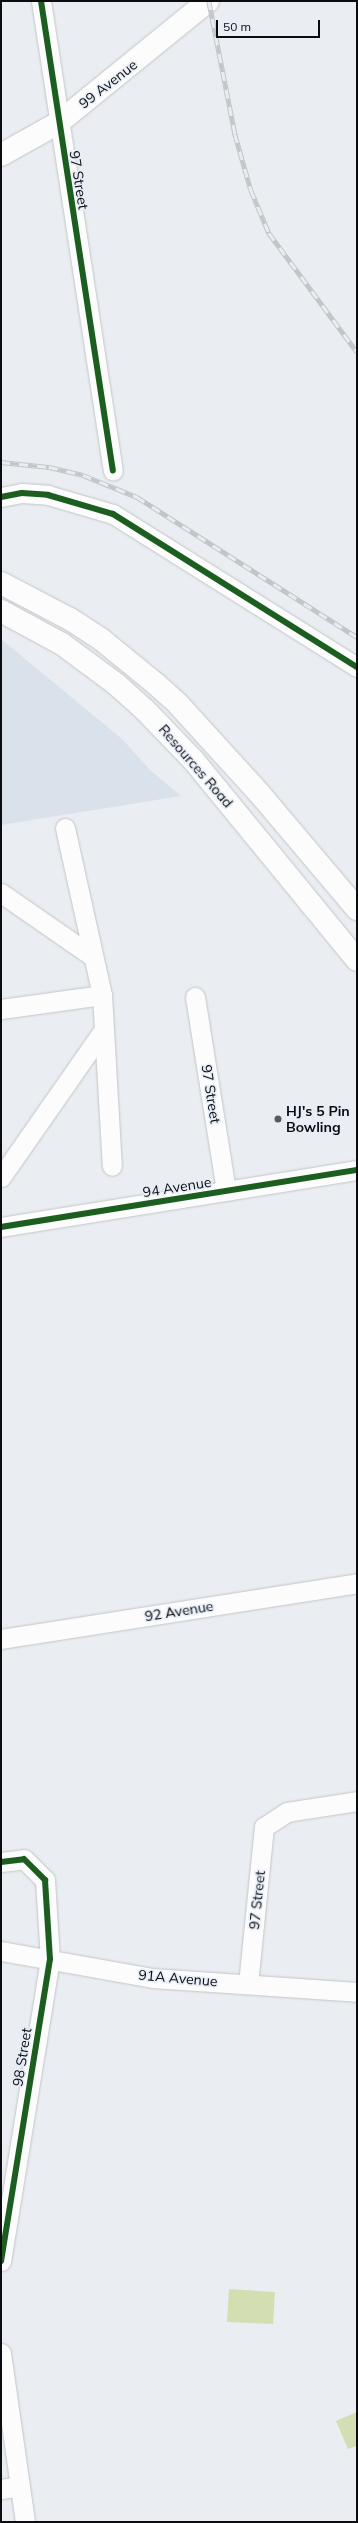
<!DOCTYPE html>
<html>
<head>
<meta charset="utf-8">
<style>
  body { margin:0 }
  #map { position:relative; width:358px; height:2523px; overflow:hidden; background:#eaeef2; font-family:Mulish,sans-serif }
  div>[style] { position:absolute }
  .built>* { inset:0; background:#d9e1eb }
  .green>* { inset:0; background:#d3dfb3 }
  .roads { filter:drop-shadow(0 0 1px #c2c5c8) drop-shadow(0 0 1px #c2c5c8) }
  .minor>* { height:19px; margin:-9.5px; padding:0 9.5px; transform-origin:9.5px; border-radius:9.5px; background:#fcfcfd }
  .major>* { height:22px; margin:-11px; padding:0 11px; transform-origin:11px; border-radius:11px; background:#fcfcfd }
  .rail>* { height:4.5px; margin-top:-2.25px; transform-origin:0; background:repeating-linear-gradient(90deg,#e7edf6 0 9px,#c5c5c7 0 18px); box-sizing:border-box; border-block:1px solid #c5c5c7 }
  .cycleway>* { height:6px; margin:-3px; padding:0 3px; transform-origin:3px; border-radius:3px; background:#1b5e20 }
  .dots>* { width:11px; height:11px; translate:-50% -50%; box-sizing:border-box; border:2px solid #e7edf6; border-radius:50% }
  span { translate:-50% -50%; white-space:nowrap; text-align:center; line-height:1.15; -webkit-text-stroke:3px #e7edf6; paint-order:stroke }
  .street-label { font-size:14px; color:#0a0c0f }
  .poi-label { font-size:14px; color:#0a0c0f; font-weight:700 }
  .left { translate:0 -50%; text-align:left }
  .frame { position:absolute; inset:0; border:2px solid #0a0c0f; pointer-events:none }
  .scale { position:absolute; left:216px; top:20px; width:104px; height:18px; box-sizing:border-box; border:2px solid #0a0c0f; border-top:0; padding-left:5px; font-size:12px; line-height:14px; white-space:nowrap; color:#0a0c0f; -webkit-text-stroke:3px #e7edf6; paint-order:stroke }
</style>
</head>
<body>
<div id="map">
  <div class="built">
    <div style="clip-path:polygon(1px 639px,122px 739px,150px 770px,181px 796px,1px 825px)"></div>
  </div>
  <div class="green">
    <div style="clip-path:polygon(229px 2289px,275px 2292px,273px 2324px,227px 2322px)"></div>
    <div style="clip-path:polygon(357px 2412px,357px 2446px,348px 2449px,336px 2421px)"></div>
  </div>
  <div class="roads">
    <div class="minor">
      <div style="left:41px;top:1px;width:475px;rotate:81.3deg"></div>
      <div style="left:1px;top:497px;width:21px;rotate:-11deg"></div>
      <div style="left:22px;top:493px;width:26px;rotate:4deg"></div>
      <div style="left:48px;top:495px;width:68px;rotate:16.3deg"></div>
      <div style="left:113px;top:514px;width:288px;rotate:32.1deg"></div>
      <div style="left:65px;top:828px;width:171px;rotate:77.5deg"></div>
      <div style="left:102px;top:995px;width:171px;rotate:86.7deg"></div>
      <div style="left:1px;top:893px;width:111px;rotate:34.7deg"></div>
      <div style="left:195px;top:997px;width:196px;rotate:80.9deg"></div>
      <div style="left:1px;top:1009px;width:102px;rotate:-7.9deg"></div>
      <div style="left:1px;top:1177px;width:177px;rotate:-55.1deg"></div>
      <div style="left:1px;top:1227px;width:361px;rotate:-9.1deg"></div>
      <div style="left:1px;top:1639px;width:360px;rotate:-8.9deg"></div>
      <div style="left:1px;top:1862px;width:23px;rotate:-7deg"></div>
      <div style="left:24px;top:1859px;width:30px;rotate:45deg"></div>
      <div style="left:45px;top:1880px;width:79px;rotate:86.4deg"></div>
      <div style="left:50px;top:1959px;width:306px;rotate:99.2deg"></div>
      <div style="left:1px;top:1951px;width:154px;rotate:10.1deg"></div>
      <div style="left:153px;top:1978px;width:204px;rotate:3.9deg"></div>
      <div style="left:248px;top:1984px;width:158px;rotate:-84.2deg"></div>
      <div style="left:264px;top:1827px;width:27px;rotate:-33deg"></div>
      <div style="left:287px;top:1812px;width:71px;rotate:-8.9deg"></div>
      <div style="left:1px;top:2353px;width:171px;rotate:81.9deg"></div>
      <div style="left:1px;top:2489px;width:19px;rotate:-9deg"></div>
    </div>
    <div class="major">
      <div style="left:1px;top:155px;width:65px;rotate:-29.3deg"></div>
      <div style="left:58px;top:123px;width:193px;rotate:-39.1deg"></div>
      <div style="left:1px;top:583px;width:78px;rotate:27.6deg"></div>
      <div style="left:70px;top:619px;width:38px;rotate:33deg"></div>
      <div style="left:102px;top:640px;width:70px;rotate:39.2deg"></div>
      <div style="left:156px;top:684px;width:30px;rotate:42deg"></div>
      <div style="left:178px;top:704px;width:120px;rotate:47.7deg"></div>
      <div style="left:259px;top:793px;width:152px;rotate:49.8deg"></div>
      <div style="left:1px;top:611px;width:69px;rotate:28.4deg"></div>
      <div style="left:62px;top:644px;width:67px;rotate:36.5deg"></div>
      <div style="left:116px;top:684px;width:38px;rotate:42deg"></div>
      <div style="left:144px;top:709px;width:72px;rotate:46.1deg"></div>
      <div style="left:194px;top:761px;width:257px;rotate:50.7deg"></div>
    </div>
  </div>
  <div class="rail">
    <div style="left:209px;top:1px;width:136px;rotate:78.9deg"></div>
    <div style="left:235px;top:134px;width:58px;rotate:74.1deg"></div>
    <div style="left:251px;top:190px;width:47px;rotate:67.3deg"></div>
    <div style="left:269px;top:233px;width:148px;rotate:53.5deg"></div>
    <div style="left:1px;top:462px;width:48px;rotate:5.9deg"></div>
    <div style="left:49px;top:467px;width:35px;rotate:13deg"></div>
    <div style="left:83px;top:475px;width:58px;rotate:22.2deg"></div>
    <div style="left:137px;top:497px;width:261px;rotate:32.5deg"></div>
  </div>
  <div class="cycleway">
    <div style="left:41px;top:1px;width:475px;rotate:81.3deg"></div>
    <div style="left:1px;top:497px;width:21px;rotate:-11deg"></div>
    <div style="left:22px;top:493px;width:26px;rotate:4deg"></div>
    <div style="left:48px;top:495px;width:68px;rotate:16.3deg"></div>
    <div style="left:113px;top:514px;width:288px;rotate:32.1deg"></div>
    <div style="left:1px;top:1227px;width:361px;rotate:-9.1deg"></div>
    <div style="left:1px;top:1862px;width:23px;rotate:-7deg"></div>
    <div style="left:24px;top:1859px;width:30px;rotate:45deg"></div>
    <div style="left:45px;top:1880px;width:79px;rotate:86.4deg"></div>
    <div style="left:50px;top:1959px;width:306px;rotate:99.2deg"></div>
  </div>
  <div class="dots">
    <div style="left:278px;top:1119px;background:#585b5e"></div>
  </div>
  <div class="street-label">
    <span style="left:108px;top:84px;rotate:-38deg">99 Avenue</span>
    <span style="left:79px;top:180px;rotate:81deg">97 Street</span>
    <span style="left:196px;top:766px;rotate:49deg">Resources Road</span>
    <span style="left:211px;top:1094px;rotate:81deg">97 Street</span>
    <span style="left:177px;top:1187px;rotate:-9deg">94 Avenue</span>
    <span style="left:179px;top:1611px;rotate:-9deg">92 Avenue</span>
    <span style="left:257px;top:1900px;rotate:-84deg">97 Street</span>
    <span style="left:178px;top:1978px;rotate:5deg">91A Avenue</span>
    <span style="left:22px;top:2057px;rotate:-81deg">98 Street</span>
  </div>
  <div class="poi-label">
    <span class="left" style="left:286px;top:1119px">HJ's 5 Pin<br>Bowling</span>
  </div>
  <div class="frame"></div>
  <div class="scale">50 m</div>
</div>
</body>
</html>
